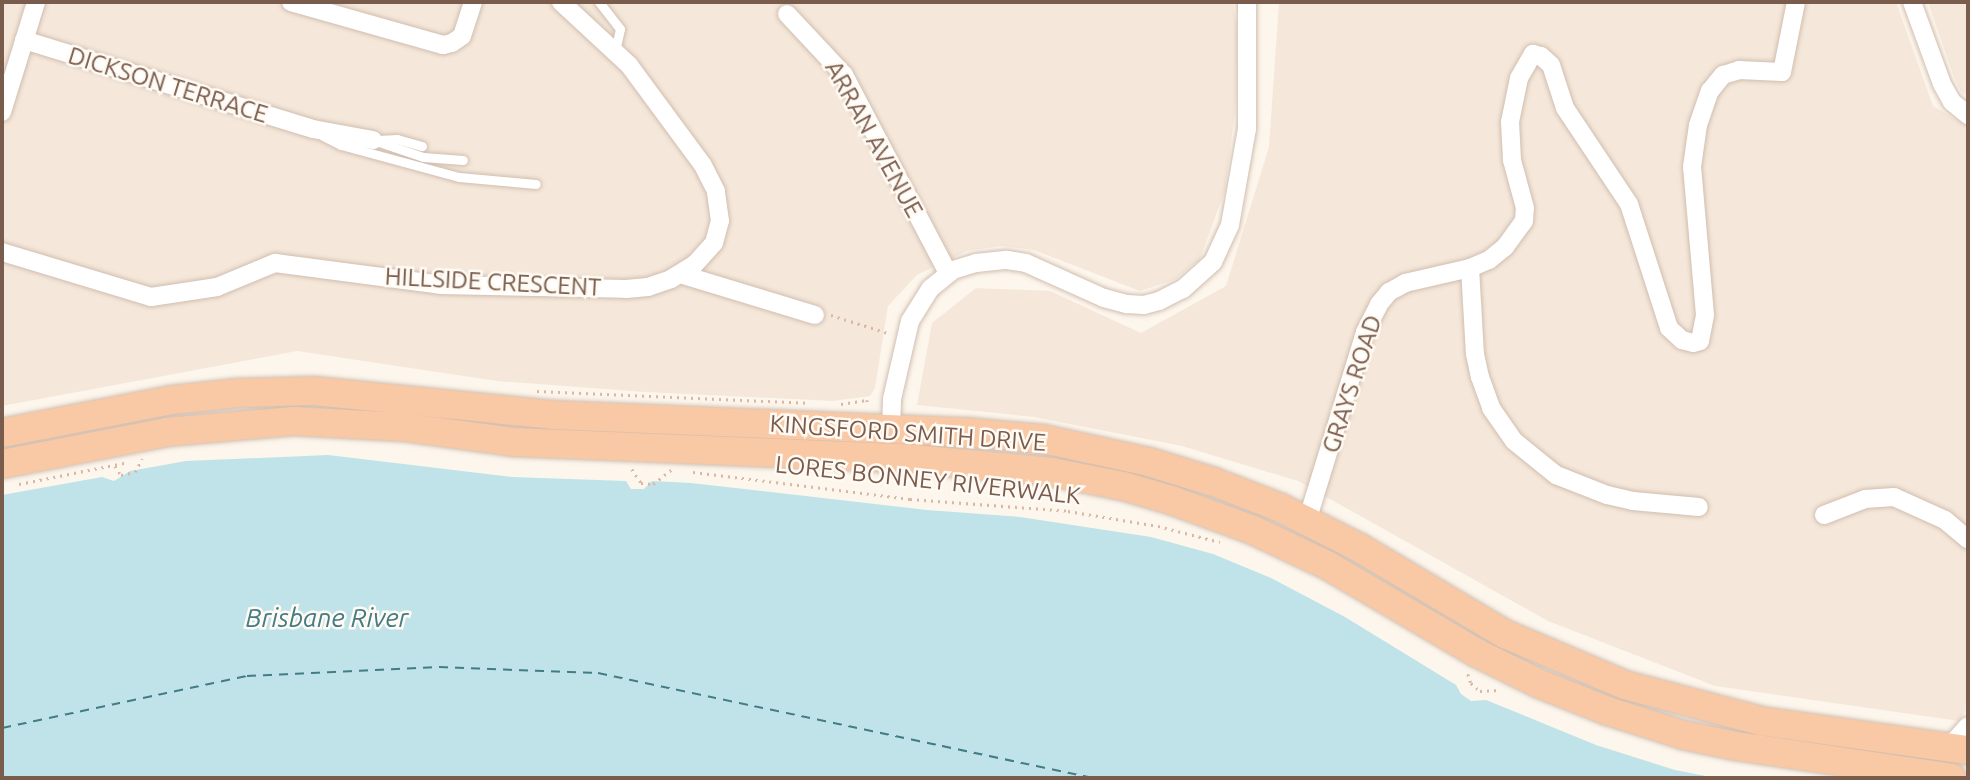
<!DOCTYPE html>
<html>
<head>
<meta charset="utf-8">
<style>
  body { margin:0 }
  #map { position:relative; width:1970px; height:780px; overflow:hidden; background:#fdf6ec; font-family:Ubuntu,sans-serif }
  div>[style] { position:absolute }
  .residential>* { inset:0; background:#f5e8da }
  .water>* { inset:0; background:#bfe3e8 }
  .ferry>* { height:2px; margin-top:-1px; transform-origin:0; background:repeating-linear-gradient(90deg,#437c86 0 9px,transparent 0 16px) }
  .path>* { height:2.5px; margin-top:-1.25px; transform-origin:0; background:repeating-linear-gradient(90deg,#d9b8a5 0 2px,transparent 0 7px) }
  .roads { filter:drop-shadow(0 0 2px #d1beb0) drop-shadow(0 0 2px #d1beb0) }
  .service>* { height:9px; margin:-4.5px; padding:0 4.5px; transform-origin:4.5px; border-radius:4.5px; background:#fff }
  .minor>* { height:18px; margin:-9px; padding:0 9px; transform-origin:9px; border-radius:9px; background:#fff }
  .trunk>* { height:28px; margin:-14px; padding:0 14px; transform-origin:14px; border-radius:14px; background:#f9c8a4 }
  span { translate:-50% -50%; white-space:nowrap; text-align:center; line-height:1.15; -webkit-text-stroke:5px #fffaf3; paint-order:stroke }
  .street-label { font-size:24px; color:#7a5c4d }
  .water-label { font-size:26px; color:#437c86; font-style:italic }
  .frame { position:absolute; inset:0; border:4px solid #7a5c4d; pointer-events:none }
</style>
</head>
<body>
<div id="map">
  <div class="residential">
    <div style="clip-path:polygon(2px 2px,1233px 2px,1237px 30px,1235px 112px,1225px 190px,1200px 259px,1174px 280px,1140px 291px,1034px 250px,1001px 246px,967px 251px,917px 275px,888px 306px,875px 388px,870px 396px,864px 397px,833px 401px,644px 392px,497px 381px,297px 351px,2px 406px)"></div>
    <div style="clip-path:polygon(1279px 2px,1896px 2px,1933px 106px,1968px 126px,1968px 707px,1959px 721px,1715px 686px,1548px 621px,1298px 481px,1182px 446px,1034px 417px,917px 405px,932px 323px,976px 288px,1050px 291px,1141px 333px,1226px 286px,1269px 147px)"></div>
    <div style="clip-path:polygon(1928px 2px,1968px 2px,1968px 96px,1961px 92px,1953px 74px)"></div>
  </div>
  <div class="water">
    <div style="clip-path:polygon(328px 455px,512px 477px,626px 481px,631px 489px,644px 489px,652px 481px,691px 483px,927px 510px,1020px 517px,1151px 537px,1213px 554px,1271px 578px,1345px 617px,1456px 685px,1461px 694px,1471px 701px,1486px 700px,1596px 745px,1675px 770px,1716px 778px,2px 778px,2px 495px,102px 477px,114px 481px,130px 471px,186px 461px)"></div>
  </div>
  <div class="ferry">
    <div style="left:2px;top:728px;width:250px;rotate:-12deg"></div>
    <div style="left:247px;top:676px;width:192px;rotate:-2.7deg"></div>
    <div style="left:439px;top:667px;width:159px;rotate:2.2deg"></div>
    <div style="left:598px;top:673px;width:506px;rotate:11.98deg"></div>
  </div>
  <div class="path">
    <div style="left:831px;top:315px;width:63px;rotate:17.6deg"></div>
    <div style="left:537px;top:391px;width:270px;rotate:2.5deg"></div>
    <div style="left:841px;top:404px;width:26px;rotate:-9deg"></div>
    <div style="left:867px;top:400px;width:6px;rotate:81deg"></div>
    <div style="left:115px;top:466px;width:11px;rotate:56deg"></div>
    <div style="left:121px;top:475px;width:14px;rotate:-12deg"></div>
    <div style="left:135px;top:472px;width:15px;rotate:-62deg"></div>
    <div style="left:632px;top:469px;width:17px;rotate:57deg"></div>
    <div style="left:641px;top:483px;width:12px;rotate:5deg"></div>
    <div style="left:653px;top:484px;width:23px;rotate:-38deg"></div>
    <div style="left:693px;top:472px;width:219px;rotate:7.1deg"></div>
    <div style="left:910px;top:499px;width:158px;rotate:4.3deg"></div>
    <div style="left:1068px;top:511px;width:91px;rotate:9.5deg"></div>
    <div style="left:1158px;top:526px;width:64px;rotate:14.5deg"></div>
    <div style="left:19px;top:484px;width:112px;rotate:-11.3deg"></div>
    <div style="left:1468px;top:674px;width:9px;rotate:72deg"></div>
    <div style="left:1471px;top:683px;width:12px;rotate:42deg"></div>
    <div style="left:1480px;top:691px;width:20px;rotate:-3deg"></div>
  </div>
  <div class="roads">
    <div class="service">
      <div style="left:599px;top:2px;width:34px;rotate:52deg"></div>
      <div style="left:620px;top:29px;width:23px;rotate:103deg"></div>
      <div style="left:323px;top:136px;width:20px;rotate:27deg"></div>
      <div style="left:341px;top:145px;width:122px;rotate:15.2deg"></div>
      <div style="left:459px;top:177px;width:77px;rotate:5.2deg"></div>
      <div style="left:373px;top:140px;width:53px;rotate:18.8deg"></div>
      <div style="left:423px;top:157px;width:40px;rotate:4.3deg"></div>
      <div style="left:378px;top:140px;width:19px;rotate:-3deg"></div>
      <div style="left:397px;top:139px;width:26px;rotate:16deg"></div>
    </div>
    <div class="minor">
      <div style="left:291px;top:2px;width:158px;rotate:15.8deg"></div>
      <div style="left:443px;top:45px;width:9px;rotate:-13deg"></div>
      <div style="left:452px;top:43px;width:12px;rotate:-35deg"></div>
      <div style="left:462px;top:36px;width:36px;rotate:-72deg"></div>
      <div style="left:1912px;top:2px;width:87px;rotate:69.9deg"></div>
      <div style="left:1942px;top:84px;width:21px;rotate:61deg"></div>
      <div style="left:1952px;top:102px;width:21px;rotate:39deg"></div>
      <div style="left:787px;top:14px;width:83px;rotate:46.9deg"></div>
      <div style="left:844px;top:75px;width:224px;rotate:62.3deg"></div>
      <div style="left:24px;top:40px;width:302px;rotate:17.1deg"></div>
      <div style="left:313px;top:129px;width:61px;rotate:10.4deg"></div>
      <div style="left:2px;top:112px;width:115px;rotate:-72.8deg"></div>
      <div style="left:2px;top:252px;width:156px;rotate:16.8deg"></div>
      <div style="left:151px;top:297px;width:67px;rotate:-8.6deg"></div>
      <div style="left:217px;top:287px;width:63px;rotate:-22.5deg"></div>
      <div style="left:275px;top:263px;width:167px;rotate:7.5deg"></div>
      <div style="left:441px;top:285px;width:185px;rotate:1.2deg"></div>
      <div style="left:626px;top:289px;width:22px;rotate:-5deg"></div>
      <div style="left:648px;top:287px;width:24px;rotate:-19deg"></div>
      <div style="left:671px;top:279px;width:28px;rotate:-32deg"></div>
      <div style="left:695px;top:264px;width:28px;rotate:-48deg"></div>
      <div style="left:714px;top:243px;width:23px;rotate:-75deg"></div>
      <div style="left:720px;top:221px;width:30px;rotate:-98deg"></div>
      <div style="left:716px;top:191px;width:30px;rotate:-117deg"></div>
      <div style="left:702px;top:164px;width:123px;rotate:-126.4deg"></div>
      <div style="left:629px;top:65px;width:93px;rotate:-137.2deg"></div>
      <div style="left:1470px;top:268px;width:86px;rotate:86.7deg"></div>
      <div style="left:1475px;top:354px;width:24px;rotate:78deg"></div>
      <div style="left:1480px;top:377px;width:33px;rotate:70deg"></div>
      <div style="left:1491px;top:408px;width:40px;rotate:55.1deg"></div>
      <div style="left:1514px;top:441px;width:54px;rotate:39deg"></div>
      <div style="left:1556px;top:475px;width:55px;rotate:21.4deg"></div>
      <div style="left:1607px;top:495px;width:27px;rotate:13deg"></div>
      <div style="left:1633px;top:501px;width:66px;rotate:5.2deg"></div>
      <div style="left:680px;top:274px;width:141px;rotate:16.9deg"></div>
      <div style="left:891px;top:429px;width:30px;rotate:-88deg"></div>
      <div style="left:892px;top:399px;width:80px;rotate:-77deg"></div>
      <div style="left:910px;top:321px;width:39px;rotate:-58deg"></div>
      <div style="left:931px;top:288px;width:28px;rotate:-39deg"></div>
      <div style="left:953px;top:270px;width:24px;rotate:-17deg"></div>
      <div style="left:976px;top:263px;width:31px;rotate:-6deg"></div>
      <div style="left:1007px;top:260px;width:19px;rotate:9deg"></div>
      <div style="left:1026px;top:263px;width:85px;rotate:24.2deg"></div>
      <div style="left:1104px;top:298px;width:24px;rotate:15deg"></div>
      <div style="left:1127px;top:304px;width:17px;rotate:3deg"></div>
      <div style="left:1144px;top:305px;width:16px;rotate:-15deg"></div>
      <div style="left:1159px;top:301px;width:27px;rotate:-27deg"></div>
      <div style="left:1183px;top:289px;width:40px;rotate:-42deg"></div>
      <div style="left:1213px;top:262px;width:41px;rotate:-65.3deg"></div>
      <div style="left:1230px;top:225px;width:97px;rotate:-80deg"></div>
      <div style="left:1247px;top:129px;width:127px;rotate:-90deg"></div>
      <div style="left:1824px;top:515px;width:44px;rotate:-21.3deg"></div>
      <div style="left:1865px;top:499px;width:29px;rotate:-4deg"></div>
      <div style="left:1894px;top:497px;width:56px;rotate:24.3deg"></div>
      <div style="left:1945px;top:520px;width:30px;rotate:40deg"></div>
      <div style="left:1307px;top:521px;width:198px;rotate:-72.9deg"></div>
      <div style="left:1365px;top:332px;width:31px;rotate:-63deg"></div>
      <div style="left:1379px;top:304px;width:16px;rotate:-50deg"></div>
      <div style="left:1389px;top:292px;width:18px;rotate:-29deg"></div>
      <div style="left:1405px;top:283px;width:67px;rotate:-13deg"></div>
      <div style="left:1470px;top:268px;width:21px;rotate:-23deg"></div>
      <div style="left:1489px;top:260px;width:21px;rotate:-39deg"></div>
      <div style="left:1505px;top:247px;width:32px;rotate:-54deg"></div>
      <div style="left:1524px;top:221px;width:13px;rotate:-86deg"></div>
      <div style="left:1525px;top:208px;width:50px;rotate:-105.2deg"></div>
      <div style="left:1512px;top:160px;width:38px;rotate:-93deg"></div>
      <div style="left:1510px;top:122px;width:45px;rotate:-78.4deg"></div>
      <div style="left:1519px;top:78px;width:28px;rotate:-60deg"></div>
      <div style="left:1533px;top:54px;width:8px;rotate:14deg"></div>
      <div style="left:1541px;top:56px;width:13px;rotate:42deg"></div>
      <div style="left:1551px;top:65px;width:45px;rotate:72deg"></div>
      <div style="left:1565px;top:108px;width:115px;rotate:56.3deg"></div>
      <div style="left:1629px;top:204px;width:130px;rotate:72.1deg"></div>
      <div style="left:1669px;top:328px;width:18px;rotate:43deg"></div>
      <div style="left:1682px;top:340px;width:11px;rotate:15deg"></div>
      <div style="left:1693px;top:343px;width:7px;rotate:-16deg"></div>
      <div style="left:1700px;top:341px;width:26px;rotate:-79deg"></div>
      <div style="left:1705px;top:315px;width:149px;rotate:-95deg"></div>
      <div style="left:1692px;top:167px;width:42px;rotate:-81.9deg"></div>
      <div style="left:1698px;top:125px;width:36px;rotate:-71deg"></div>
      <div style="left:1710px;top:91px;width:21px;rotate:-51deg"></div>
      <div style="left:1723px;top:75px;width:17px;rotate:-17deg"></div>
      <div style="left:1739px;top:70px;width:43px;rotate:2.7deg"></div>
      <div style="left:1782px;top:72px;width:71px;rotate:-78.7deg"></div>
      <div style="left:1949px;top:747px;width:28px;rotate:-48deg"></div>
    </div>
    <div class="trunk">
      <div style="left:2px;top:433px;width:173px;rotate:-11deg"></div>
      <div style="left:172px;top:400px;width:66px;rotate:-6.1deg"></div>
      <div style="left:238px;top:393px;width:76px;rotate:-1.5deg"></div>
      <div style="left:314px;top:391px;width:240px;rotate:5.7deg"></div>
      <div style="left:553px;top:415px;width:413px;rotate:2.4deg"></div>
      <div style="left:966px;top:432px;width:77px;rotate:5.2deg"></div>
      <div style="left:1043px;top:439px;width:108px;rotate:12.2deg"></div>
      <div style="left:1149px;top:462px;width:68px;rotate:17.1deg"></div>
      <div style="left:1214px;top:482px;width:72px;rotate:21.2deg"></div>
      <div style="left:1281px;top:508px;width:89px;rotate:26.9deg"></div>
      <div style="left:1360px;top:548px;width:169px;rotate:30.7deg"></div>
      <div style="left:1505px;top:634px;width:130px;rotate:23deg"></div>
      <div style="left:1625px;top:685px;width:141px;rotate:14.8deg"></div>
      <div style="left:1761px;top:721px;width:209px;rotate:8deg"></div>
      <div style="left:2px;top:464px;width:167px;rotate:-11deg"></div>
      <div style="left:166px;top:432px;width:128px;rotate:-4.9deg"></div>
      <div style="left:294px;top:421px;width:109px;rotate:3.2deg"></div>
      <div style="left:403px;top:427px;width:112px;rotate:7.7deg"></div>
      <div style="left:514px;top:442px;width:401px;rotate:2.4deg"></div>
      <div style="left:915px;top:459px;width:138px;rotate:5.4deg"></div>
      <div style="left:1052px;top:472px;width:72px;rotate:11.2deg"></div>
      <div style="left:1123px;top:486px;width:50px;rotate:16.3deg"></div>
      <div style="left:1171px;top:500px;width:87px;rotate:20.1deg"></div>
      <div style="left:1253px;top:530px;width:82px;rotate:25.3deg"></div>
      <div style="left:1327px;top:565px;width:174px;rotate:30.4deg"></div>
      <div style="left:1477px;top:653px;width:70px;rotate:26.2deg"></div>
      <div style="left:1540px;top:684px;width:73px;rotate:21.7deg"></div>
      <div style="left:1608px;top:711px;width:79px;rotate:17.7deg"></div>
      <div style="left:1683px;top:735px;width:54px;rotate:11.7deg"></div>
      <div style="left:1736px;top:746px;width:218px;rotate:8.4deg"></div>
    </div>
  </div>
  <div class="street-label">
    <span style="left:168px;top:85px;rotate:17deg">DICKSON TERRACE</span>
    <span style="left:874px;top:139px;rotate:61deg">ARRAN AVENUE</span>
    <span style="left:493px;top:282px;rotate:3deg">HILLSIDE CRESCENT</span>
    <span style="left:1352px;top:384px;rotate:-72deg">GRAYS ROAD</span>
    <span style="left:908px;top:433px;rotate:4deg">KINGSFORD SMITH DRIVE</span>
    <span style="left:928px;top:480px;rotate:6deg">LORES BONNEY RIVERWALK</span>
  </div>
  <div class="water-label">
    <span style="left:327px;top:618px">Brisbane River</span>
  </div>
  <div class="frame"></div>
</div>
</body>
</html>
